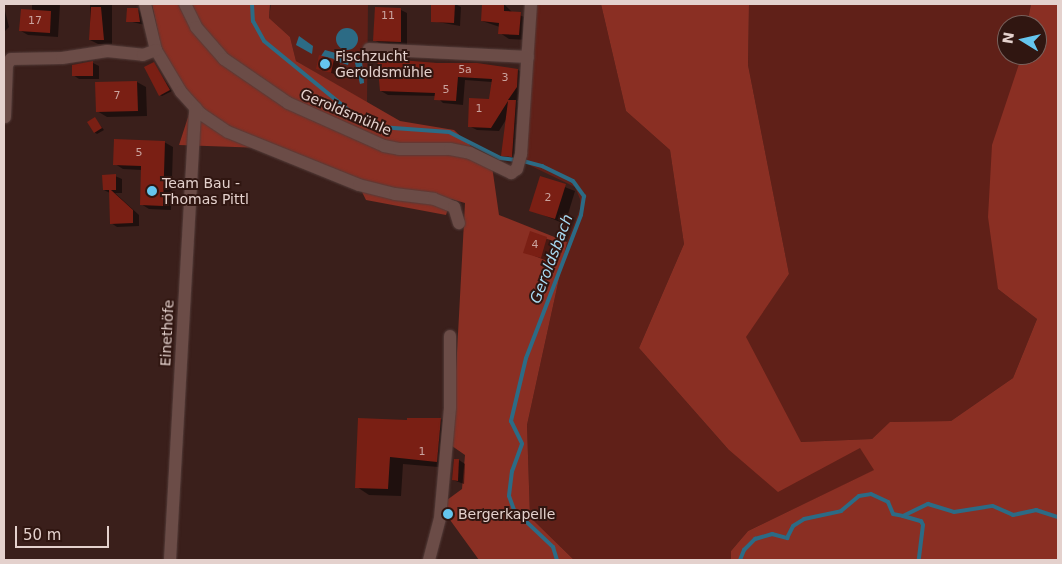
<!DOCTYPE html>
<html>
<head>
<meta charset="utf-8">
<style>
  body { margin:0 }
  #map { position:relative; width:1062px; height:564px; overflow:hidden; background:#3a1f1b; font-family:"DejaVu Sans",sans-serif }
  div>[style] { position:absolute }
  .green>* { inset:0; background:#602018 }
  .forest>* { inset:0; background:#8a2f23 }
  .water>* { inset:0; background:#2c6b85 }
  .round { border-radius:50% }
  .shadow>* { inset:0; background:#0007 }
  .stream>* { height:4px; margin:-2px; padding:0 2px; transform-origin:2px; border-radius:2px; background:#2c6b85 }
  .building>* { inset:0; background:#7a1f14 }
  .roads { filter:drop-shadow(0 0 1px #533c39) drop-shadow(0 0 1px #533c39) }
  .minor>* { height:12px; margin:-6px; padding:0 6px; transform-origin:6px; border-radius:6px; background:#6b4c47 }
  .dots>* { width:14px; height:14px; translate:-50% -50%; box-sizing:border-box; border:2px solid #301611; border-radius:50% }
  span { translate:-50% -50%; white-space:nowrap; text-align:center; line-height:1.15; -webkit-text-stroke:4px #301611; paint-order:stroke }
  .number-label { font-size:11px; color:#caa49f }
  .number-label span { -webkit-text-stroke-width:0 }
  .poi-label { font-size:14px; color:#e4d1cd }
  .left { translate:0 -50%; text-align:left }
  .street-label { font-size:14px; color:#e4d1cd }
  .water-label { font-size:15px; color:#a8dbf3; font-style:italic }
  .frame { position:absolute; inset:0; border:5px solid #e4d1cd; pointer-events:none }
  .north { position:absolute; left:997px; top:15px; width:50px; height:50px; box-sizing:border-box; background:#301611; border:1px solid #78615c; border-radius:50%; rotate:279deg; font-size:14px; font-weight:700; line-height:20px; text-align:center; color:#e4d1cd }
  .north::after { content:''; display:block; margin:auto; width:18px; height:22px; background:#65c5ee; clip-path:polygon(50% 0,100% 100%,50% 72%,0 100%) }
  .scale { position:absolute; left:15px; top:526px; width:94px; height:22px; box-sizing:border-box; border:2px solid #e4d1cd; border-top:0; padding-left:6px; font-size:15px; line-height:18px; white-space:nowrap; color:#e4d1cd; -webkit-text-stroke:4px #301611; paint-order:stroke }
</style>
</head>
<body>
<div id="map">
  <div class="green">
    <div style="clip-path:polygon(271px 4px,368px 4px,367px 103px,296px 61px,290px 37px,269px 18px)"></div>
    <div style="clip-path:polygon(535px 4px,601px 4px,626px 111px,670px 150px,684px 244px,639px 348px,728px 449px,861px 448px,875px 470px,748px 531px,731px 551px,731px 560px,574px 560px,530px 517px,527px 425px,567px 242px,580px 209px,580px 199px,575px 187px,525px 163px)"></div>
    <div style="clip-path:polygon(749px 4px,1031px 4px,1027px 25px,1007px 25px,1007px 55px,1022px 55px,998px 289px,1037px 319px,1013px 378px,951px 421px,891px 422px,872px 439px,800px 442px,745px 337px,789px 274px,748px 65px)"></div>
  </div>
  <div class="forest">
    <div style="clip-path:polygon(152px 4px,270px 4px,269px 18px,290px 37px,296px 61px,400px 121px,454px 130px,492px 166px,499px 215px,567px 242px,527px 425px,530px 517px,574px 560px,479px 560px,445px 513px,447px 500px,462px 489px,465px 455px,452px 446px,465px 203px,451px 199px,446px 215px,366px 200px,361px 190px,260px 148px,179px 145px,191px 108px,161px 46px)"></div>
    <div style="clip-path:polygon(601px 4px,749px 4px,748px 65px,789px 274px,746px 337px,801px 442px,872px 439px,890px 422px,951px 421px,1013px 378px,1037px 319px,998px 289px,988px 217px,992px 145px,1022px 55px,1037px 55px,1037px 25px,1027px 25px,1031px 4px,1058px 4px,1058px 560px,731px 560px,731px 551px,748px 531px,874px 470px,860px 448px,778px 492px,728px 449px,639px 348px,684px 244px,670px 150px,626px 111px)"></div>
  </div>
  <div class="water">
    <div class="round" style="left:336px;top:28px;width:22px;height:22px"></div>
    <div style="clip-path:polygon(299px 36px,313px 46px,312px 54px,296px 45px)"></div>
    <div style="clip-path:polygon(325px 50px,350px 57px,348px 65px,321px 56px)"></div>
    <div style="clip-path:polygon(358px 59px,362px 61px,364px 83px,360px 84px,355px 63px)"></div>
  </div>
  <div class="shadow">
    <div style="clip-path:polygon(32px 4px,60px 4px,58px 37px,28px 35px,21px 31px,32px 11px)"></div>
    <div style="clip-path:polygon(90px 4px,112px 4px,112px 44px,98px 44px,90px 40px)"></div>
    <div style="clip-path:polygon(433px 4px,455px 4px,461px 7px,460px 26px,432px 21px)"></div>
    <div style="clip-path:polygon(483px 4px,504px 4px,513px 13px,530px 19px,529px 40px,509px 39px,500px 33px,500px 27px,482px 21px)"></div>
    <div style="clip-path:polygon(4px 7px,9px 27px,4px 32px)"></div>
    <div style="clip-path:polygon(137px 9px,144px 13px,145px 25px,128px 21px)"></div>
    <div style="clip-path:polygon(401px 10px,407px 13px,407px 45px,381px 44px,374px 40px)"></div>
    <div style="clip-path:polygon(334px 60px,340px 64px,337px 75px,317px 68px)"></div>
    <div style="clip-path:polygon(93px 63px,99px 66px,99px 79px,79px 79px,73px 75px,73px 66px)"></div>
    <div style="clip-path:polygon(153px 63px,172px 91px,162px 96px,160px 95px)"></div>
    <div style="clip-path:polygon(477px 64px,518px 70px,525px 74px,524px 91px,517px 102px,524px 106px,519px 160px,503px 155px,507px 118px,499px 131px,477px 130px,469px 126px,491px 100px,492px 82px,465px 80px,463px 105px,443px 103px,436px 96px,388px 95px,381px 91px,437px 65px)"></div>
    <div style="clip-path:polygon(137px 82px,146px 87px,147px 116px,107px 117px,97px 111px)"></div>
    <div style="clip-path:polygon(95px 119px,104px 130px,97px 134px,94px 132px)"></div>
    <div style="clip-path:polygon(164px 142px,173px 147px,171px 210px,149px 209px,141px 204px,142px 170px,123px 169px,115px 164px)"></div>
    <div style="clip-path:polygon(115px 176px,122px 179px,122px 193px,115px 193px,139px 215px,139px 226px,117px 227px,111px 223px,110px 193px,104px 190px)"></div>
    <div style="clip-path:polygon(541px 178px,575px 191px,565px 224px,531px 210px)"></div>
    <div style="clip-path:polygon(531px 233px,553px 241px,547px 261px,525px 252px)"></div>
    <div style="clip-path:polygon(441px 419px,453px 427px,450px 468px,403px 464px,401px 496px,369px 495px,357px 487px,408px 422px)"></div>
    <div style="clip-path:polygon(459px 460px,465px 464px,464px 484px,453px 480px)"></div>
  </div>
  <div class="stream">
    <div style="left:252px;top:4px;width:17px;rotate:87deg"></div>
    <div style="left:253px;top:21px;width:23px;rotate:61deg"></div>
    <div style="left:264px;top:41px;width:120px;rotate:39.3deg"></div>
    <div style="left:357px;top:117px;width:25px;rotate:23deg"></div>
    <div style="left:380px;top:127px;width:69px;rotate:4.1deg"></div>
    <div style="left:449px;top:132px;width:57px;rotate:27deg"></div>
    <div style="left:500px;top:158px;width:16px;rotate:7deg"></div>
    <div style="left:523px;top:161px;width:20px;rotate:15deg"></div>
    <div style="left:542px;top:166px;width:34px;rotate:26deg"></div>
    <div style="left:573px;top:181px;width:19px;rotate:54deg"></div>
    <div style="left:584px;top:196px;width:19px;rotate:99deg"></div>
    <div style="left:581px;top:215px;width:153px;rotate:111deg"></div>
    <div style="left:526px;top:358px;width:65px;rotate:103.4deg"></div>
    <div style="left:511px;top:421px;width:25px;rotate:64deg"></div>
    <div style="left:522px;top:444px;width:29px;rotate:110deg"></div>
    <div style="left:512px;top:471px;width:25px;rotate:97deg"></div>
    <div style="left:509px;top:496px;width:15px;rotate:70deg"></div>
    <div style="left:514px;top:510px;width:54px;rotate:43.5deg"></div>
    <div style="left:553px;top:547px;width:14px;rotate:73deg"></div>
    <div style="left:903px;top:516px;width:19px;rotate:16deg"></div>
    <div style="left:921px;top:521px;width:4px;rotate:63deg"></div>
    <div style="left:923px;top:525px;width:35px;rotate:97deg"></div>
    <div style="left:740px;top:560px;width:11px;rotate:-68deg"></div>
    <div style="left:744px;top:550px;width:16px;rotate:-45deg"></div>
    <div style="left:755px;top:539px;width:18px;rotate:-16deg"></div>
    <div style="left:772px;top:534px;width:16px;rotate:15deg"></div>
    <div style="left:787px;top:538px;width:13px;rotate:-63deg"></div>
    <div style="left:793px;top:526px;width:13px;rotate:-32deg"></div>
    <div style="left:804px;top:519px;width:38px;rotate:-12deg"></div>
    <div style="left:841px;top:511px;width:23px;rotate:-40deg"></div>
    <div style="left:859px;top:496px;width:12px;rotate:-9deg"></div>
    <div style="left:871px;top:494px;width:19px;rotate:25deg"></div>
    <div style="left:888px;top:502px;width:13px;rotate:67deg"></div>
    <div style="left:893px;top:514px;width:10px;rotate:11deg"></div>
    <div style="left:903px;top:516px;width:28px;rotate:-26deg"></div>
    <div style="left:928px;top:504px;width:27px;rotate:17deg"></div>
    <div style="left:954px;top:512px;width:39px;rotate:-9deg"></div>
    <div style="left:993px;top:506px;width:22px;rotate:24deg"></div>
    <div style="left:1013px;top:515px;width:24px;rotate:-12deg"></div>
    <div style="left:1036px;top:510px;width:23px;rotate:18deg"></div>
  </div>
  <div class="building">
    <div style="clip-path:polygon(431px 4px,455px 4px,454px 23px,431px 22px)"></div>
    <div style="clip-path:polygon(482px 4px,504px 4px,504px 11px,521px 12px,519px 35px,498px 34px,499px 23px,481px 21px)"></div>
    <div style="clip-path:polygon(91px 7px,101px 7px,104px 40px,89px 40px)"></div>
    <div style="clip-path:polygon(375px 7px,401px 8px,401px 42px,373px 41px)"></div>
    <div style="clip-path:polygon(127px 8px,138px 8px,140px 22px,126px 22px)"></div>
    <div style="clip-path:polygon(21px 9px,51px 11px,50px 33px,19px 31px)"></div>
    <div style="clip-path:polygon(319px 55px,334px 59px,331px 73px,316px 69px)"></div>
    <div style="clip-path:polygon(377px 58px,437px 63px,477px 63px,518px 69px,517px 87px,508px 100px,516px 100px,512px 157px,501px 156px,508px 101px,491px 128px,468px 127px,469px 98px,489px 99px,492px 79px,458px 77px,456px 101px,434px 100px,435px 93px,380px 91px)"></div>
    <div style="clip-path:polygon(93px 61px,93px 76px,72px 76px,72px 65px)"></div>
    <div style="clip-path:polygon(154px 62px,170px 90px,159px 96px,144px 67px)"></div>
    <div style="clip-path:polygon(137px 81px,138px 111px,96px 112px,95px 82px)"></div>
    <div style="clip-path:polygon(95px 117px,102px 128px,94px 133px,87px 122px)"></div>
    <div style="clip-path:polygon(114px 139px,165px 141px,163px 206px,140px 205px,141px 166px,113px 165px)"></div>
    <div style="clip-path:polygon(116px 174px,116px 190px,111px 190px,133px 210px,133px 223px,110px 224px,109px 190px,103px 190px,102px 175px)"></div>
    <div style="clip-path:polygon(540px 176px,566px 184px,555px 219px,529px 211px)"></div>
    <div style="clip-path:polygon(530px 231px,547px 237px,541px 258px,523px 253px)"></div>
    <div style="clip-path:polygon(358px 418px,407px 420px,407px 418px,441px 418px,437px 462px,390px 457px,388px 489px,355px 488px)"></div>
    <div style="clip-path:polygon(454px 459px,459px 459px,458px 481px,452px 480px)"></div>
  </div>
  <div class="roads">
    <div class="minor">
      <div style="left:145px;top:4px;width:47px;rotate:76.6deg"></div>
      <div style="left:156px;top:50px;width:49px;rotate:59.2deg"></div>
      <div style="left:181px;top:92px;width:30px;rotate:48deg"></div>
      <div style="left:201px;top:114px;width:32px;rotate:34deg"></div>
      <div style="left:228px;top:132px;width:141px;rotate:22deg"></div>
      <div style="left:359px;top:185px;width:37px;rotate:14deg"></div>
      <div style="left:395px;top:194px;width:39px;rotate:7deg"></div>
      <div style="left:434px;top:199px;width:22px;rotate:22deg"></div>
      <div style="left:454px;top:207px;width:17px;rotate:73deg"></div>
      <div style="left:185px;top:4px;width:25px;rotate:64deg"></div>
      <div style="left:196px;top:27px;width:43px;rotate:48.8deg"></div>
      <div style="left:224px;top:59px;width:78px;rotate:34.5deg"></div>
      <div style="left:288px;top:103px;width:105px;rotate:24.1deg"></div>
      <div style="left:384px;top:146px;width:15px;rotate:11deg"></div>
      <div style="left:399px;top:149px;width:51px"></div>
      <div style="left:450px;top:149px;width:20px;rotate:11deg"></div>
      <div style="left:470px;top:153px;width:46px;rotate:26deg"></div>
      <div style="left:511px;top:173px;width:7px;rotate:-34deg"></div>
      <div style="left:517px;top:169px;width:16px;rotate:-75deg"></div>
      <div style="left:521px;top:154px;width:150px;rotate:-86.2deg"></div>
      <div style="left:369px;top:49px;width:159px;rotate:2.9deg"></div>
      <div style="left:5px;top:117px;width:52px;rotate:-87.8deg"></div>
      <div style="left:7px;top:65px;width:7px;rotate:-56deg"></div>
      <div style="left:11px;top:59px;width:51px;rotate:-1.1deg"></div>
      <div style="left:62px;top:58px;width:46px;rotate:-8.8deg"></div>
      <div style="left:107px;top:51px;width:36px;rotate:6deg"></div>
      <div style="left:143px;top:55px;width:14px;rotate:-21deg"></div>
      <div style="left:170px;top:560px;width:453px;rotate:-86.8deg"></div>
      <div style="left:429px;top:560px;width:43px;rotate:-75.3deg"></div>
      <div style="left:440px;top:518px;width:110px;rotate:-84.8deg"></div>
      <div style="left:450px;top:408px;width:72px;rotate:-90deg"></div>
    </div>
  </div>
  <div class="dots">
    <div style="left:325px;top:64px;background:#65c5ee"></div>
    <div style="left:152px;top:191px;background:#65c5ee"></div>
    <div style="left:448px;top:514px;background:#65c5ee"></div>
  </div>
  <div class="number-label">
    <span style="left:388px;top:16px">11</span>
    <span style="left:35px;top:21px">17</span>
    <span style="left:465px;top:70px">5a</span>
    <span style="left:505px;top:78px">3</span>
    <span style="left:446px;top:90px">5</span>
    <span style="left:117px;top:96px">7</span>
    <span style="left:479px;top:109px">1</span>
    <span style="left:139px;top:153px">5</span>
    <span style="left:548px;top:198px">2</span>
    <span style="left:535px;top:245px">4</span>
    <span style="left:422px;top:452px">1</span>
  </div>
  <div class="poi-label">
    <span class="left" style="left:335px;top:64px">Fischzucht<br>Geroldsmühle</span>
    <span class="left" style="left:162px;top:191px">Team Bau -<br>Thomas Pittl</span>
    <span class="left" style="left:458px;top:514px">Bergerkapelle</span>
  </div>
  <div class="street-label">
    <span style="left:346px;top:112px;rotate:23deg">Geroldsmühle</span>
    <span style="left:167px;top:333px;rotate:-87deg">Einethöfe</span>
  </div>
  <div class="water-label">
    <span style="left:552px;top:259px;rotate:-69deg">Geroldsbach</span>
  </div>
  <div class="frame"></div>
  <div class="north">N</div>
  <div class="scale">50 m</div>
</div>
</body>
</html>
